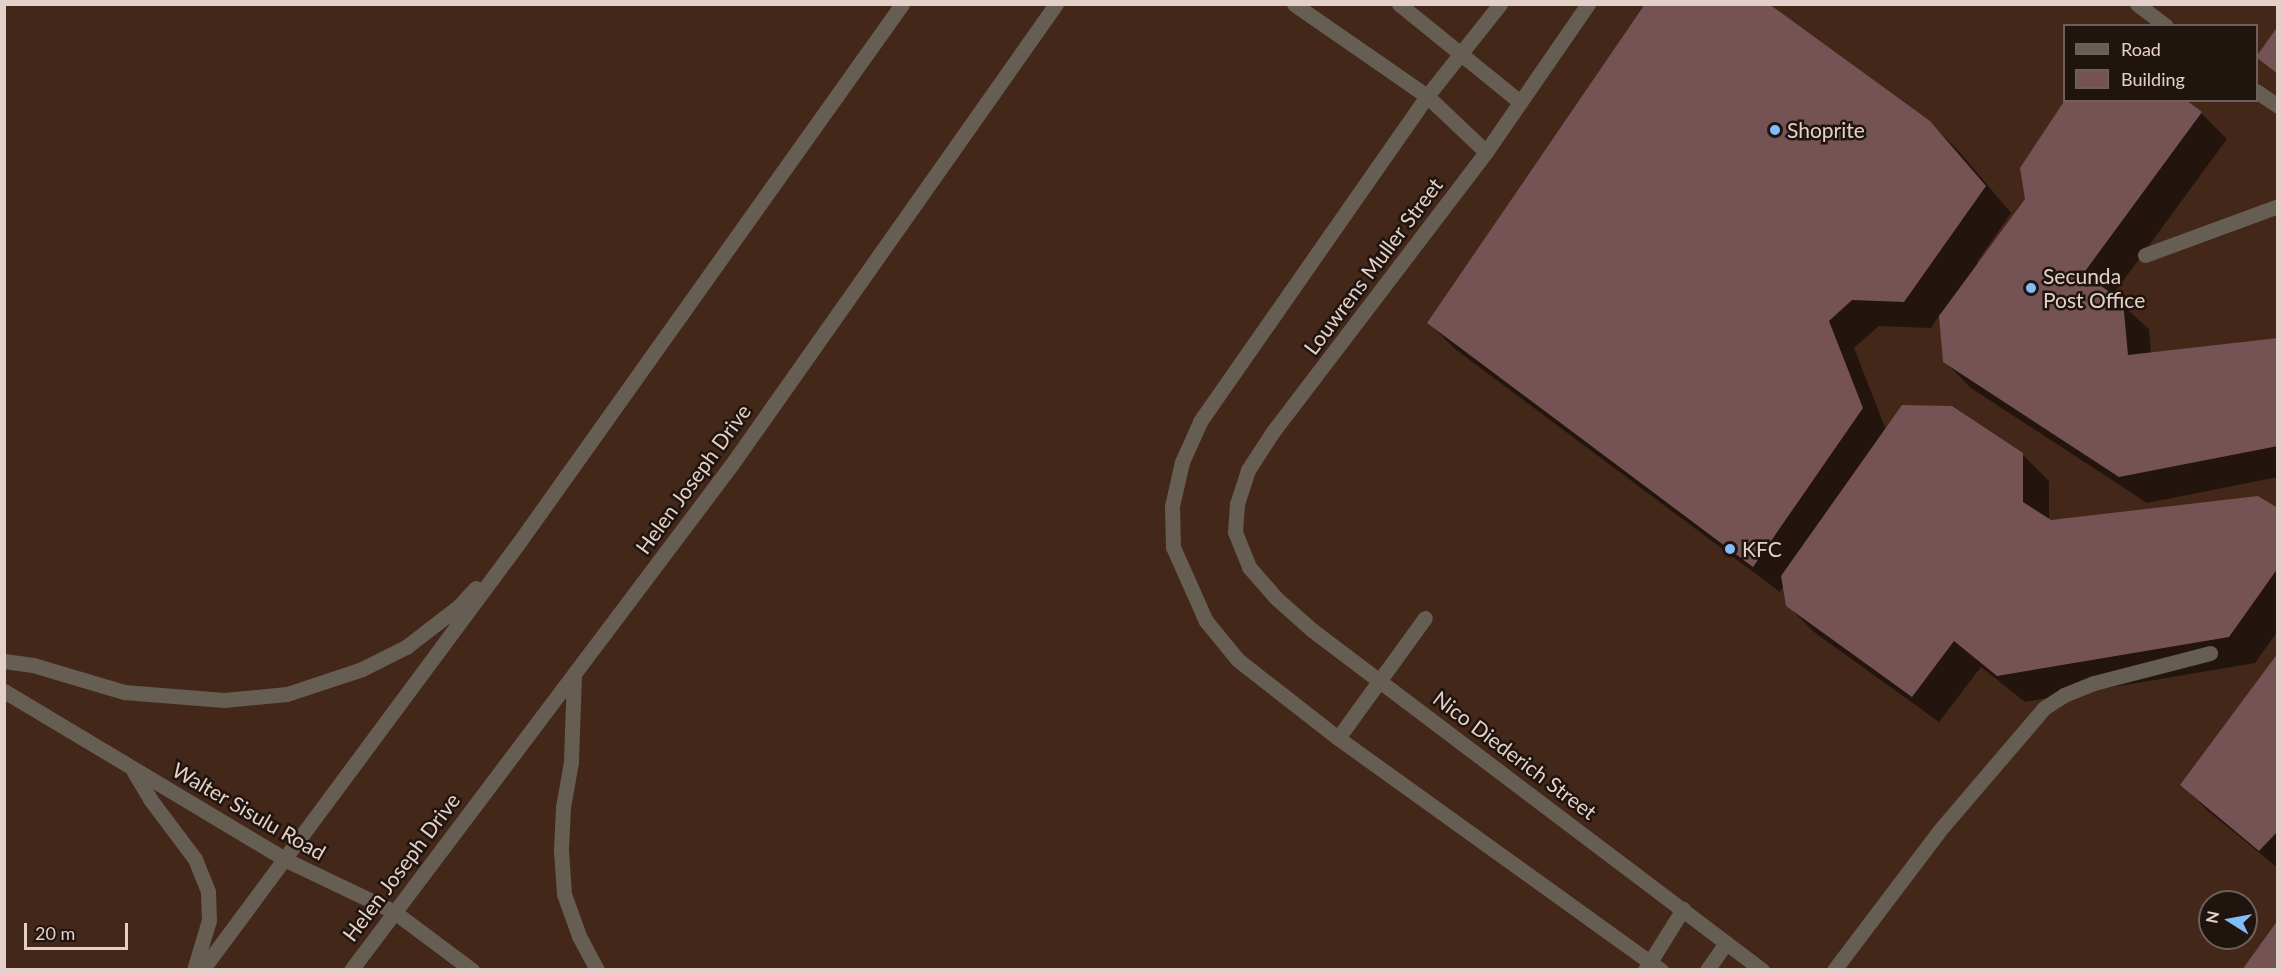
<!DOCTYPE html>
<html>
<head>
<meta charset="utf-8">
<style>
  body { margin:0 }
  #map { position:relative; width:2282px; height:974px; overflow:hidden; background:#43281a; font-family:Lato,sans-serif }
  div>[style] { position:absolute }
  .shadow>* { inset:0; background:#0007 }
  .building>* { inset:0; background:#755254 }
  .service>* { height:15px; margin:-7.5px; padding:0 7.5px; transform-origin:7.5px; border-radius:7.5px; background:#665e52 }
  .minor>* { height:15px; margin:-7.5px; padding:0 7.5px; transform-origin:7.5px; border-radius:7.5px; background:#665e52 }
  .tertiary>* { height:15px; margin:-7.5px; padding:0 7.5px; transform-origin:7.5px; border-radius:7.5px; background:#665e52 }
  .dots>* { width:16px; height:16px; translate:-50% -50%; box-sizing:border-box; border:3px solid #20140e; border-radius:50% }
  span { translate:-50% -50%; white-space:nowrap; text-align:center; line-height:1.15; -webkit-text-stroke:5px #20140e; paint-order:stroke }
  .poi-label { font-size:21px; color:#e3d1c9 }
  .left { translate:0 -50%; text-align:left }
  .street-label { font-size:21px; color:#e3d1c9 }
  .frame { position:absolute; inset:0; border:6px solid #e3d1c9; pointer-events:none }
  .legend { position:absolute; left:2063px; top:24px; width:195px; height:78px; box-sizing:border-box; background:#20140e; border:2px solid #6e6059; margin:0; padding:8px 10px; list-style:none; font-size:18px; color:#e3d1c9 }
  .legend li { display:flex; align-items:center; gap:12px; height:30px }
  .legend b { width:30px; border:2px solid #6e6059 }
  .north { position:absolute; left:2198px; top:890px; width:60px; height:60px; box-sizing:border-box; background:#20140e; border:2px solid #6e6059; border-radius:50%; rotate:281deg; font-size:16px; font-weight:700; line-height:24px; text-align:center; color:#e3d1c9 }
  .north::after { content:''; display:block; margin:auto; width:21px; height:27px; background:#83bcfb; clip-path:polygon(50% 0,100% 100%,50% 72%,0 100%) }
  .scale { position:absolute; left:24px; top:923px; width:104px; height:27px; box-sizing:border-box; border:3px solid #e3d1c9; border-top:0; padding-left:8px; font-size:18px; line-height:21px; white-space:nowrap; color:#e3d1c9; -webkit-text-stroke:4px #20140e; paint-order:stroke }
</style>
</head>
<body>
<div id="map">
  <div class="shadow">
    <div style="clip-path:polygon(2184px 100px,2201px 113px,2227px 139px,2112px 296px,2149px 329px,2151px 354px,2278px 339px,2278px 477px,2147px 503px,1971px 388px,1944px 361px,1940px 314px,1931px 328px,1879px 326px,1854px 348px,1886px 430px,2023px 455px,2049px 481px,2049px 520px,2278px 510px,2278px 631px,2255px 663px,2025px 702px,1981px 667px,1939px 722px,1814px 632px,1787px 605px,1784px 586px,1780px 592px,1455px 349px,1429px 323px,1929px 122px,1957px 149px,2011px 213px,1977px 262px,1979px 264px)"></div>
    <div style="clip-path:polygon(2278px 655px,2278px 868px,2208px 811px,2182px 785px)"></div>
  </div>
  <div class="building">
    <div style="clip-path:polygon(1645px 4px,1769px 4px,1930px 121px,1986px 186px,1904px 302px,1852px 300px,1829px 321px,1863px 408px,1753px 567px,1427px 323px)"></div>
    <div style="clip-path:polygon(2278px 26px,2278px 74px,2256px 57px)"></div>
    <div style="clip-path:polygon(2065px 100px,2186px 100px,2202px 112px,2083px 274px,2123px 301px,2128px 355px,2278px 338px,2278px 446px,2119px 477px,1943px 362px,1939px 316px,2025px 199px,2020px 168px)"></div>
    <div style="clip-path:polygon(1902px 405px,1952px 406px,2023px 453px,2023px 502px,2051px 520px,2258px 496px,2278px 508px,2278px 568px,2229px 637px,1997px 676px,1954px 641px,1912px 697px,1786px 606px,1781px 576px)"></div>
    <div style="clip-path:polygon(2278px 653px,2278px 831px,2259px 851px,2180px 785px)"></div>
    <div style="clip-path:polygon(2278px 920px,2278px 970px,2242px 970px)"></div>
  </div>
  <div class="service">
    <div style="left:2137px;top:4px;width:36px;rotate:37deg"></div>
    <div style="left:2256px;top:91px;width:27px;rotate:34deg"></div>
    <div style="left:2145px;top:255px;width:142px;rotate:-20.2deg"></div>
    <div style="left:1338px;top:738px;width:148px;rotate:-54.1deg"></div>
    <div style="left:1834px;top:970px;width:174px;rotate:-52.9deg"></div>
    <div style="left:1939px;top:831px;width:162px;rotate:-49.5deg"></div>
    <div style="left:2044px;top:708px;width:24px;rotate:-33deg"></div>
    <div style="left:2064px;top:695px;width:32px;rotate:-22deg"></div>
    <div style="left:2094px;top:683px;width:120px;rotate:-14.5deg"></div>
  </div>
  <div class="minor">
    <div style="left:1294px;top:4px;width:162px;rotate:34.7deg"></div>
    <div style="left:1427px;top:96px;width:81px;rotate:43.5deg"></div>
    <div style="left:1399px;top:4px;width:156px;rotate:39deg"></div>
    <div style="left:1500px;top:4px;width:117px;rotate:128.4deg"></div>
    <div style="left:1427px;top:96px;width:397px;rotate:124.9deg"></div>
    <div style="left:1200px;top:422px;width:44px;rotate:114.2deg"></div>
    <div style="left:1182px;top:462px;width:45px;rotate:102.8deg"></div>
    <div style="left:1172px;top:506px;width:41px;rotate:88.6deg"></div>
    <div style="left:1173px;top:547px;width:81px;rotate:66deg"></div>
    <div style="left:1206px;top:621px;width:50px;rotate:50.6deg"></div>
    <div style="left:1238px;top:660px;width:127px;rotate:38deg"></div>
    <div style="left:1338px;top:738px;width:398px;rotate:35.7deg"></div>
    <div style="left:1588px;top:4px;width:180px;rotate:124.6deg"></div>
    <div style="left:1486px;top:152px;width:353px;rotate:127.3deg"></div>
    <div style="left:1272px;top:433px;width:44px;rotate:123deg"></div>
    <div style="left:1248px;top:470px;width:36px;rotate:108deg"></div>
    <div style="left:1237px;top:504px;width:28px;rotate:94deg"></div>
    <div style="left:1235px;top:532px;width:38px;rotate:68deg"></div>
    <div style="left:1249px;top:567px;width:41px;rotate:48.9deg"></div>
    <div style="left:1276px;top:598px;width:48px;rotate:41.6deg"></div>
    <div style="left:1312px;top:630px;width:564px;rotate:37.07deg"></div>
    <div style="left:1645px;top:970px;width:72px;rotate:-58.1deg"></div>
    <div style="left:1707px;top:970px;width:33px;rotate:-55deg"></div>
  </div>
  <div class="tertiary">
    <div style="left:4px;top:661px;width:29px;rotate:8deg"></div>
    <div style="left:33px;top:665px;width:95px;rotate:16.5deg"></div>
    <div style="left:124px;top:692px;width:100px;rotate:4.6deg"></div>
    <div style="left:224px;top:700px;width:63px;rotate:-5.4deg"></div>
    <div style="left:287px;top:694px;width:79px;rotate:-18.4deg"></div>
    <div style="left:362px;top:669px;width:49px;rotate:-26.6deg"></div>
    <div style="left:406px;top:647px;width:66px;rotate:-37.6deg"></div>
    <div style="left:458px;top:607px;width:26px;rotate:-47deg"></div>
    <div style="left:574px;top:675px;width:87px;rotate:92deg"></div>
    <div style="left:571px;top:762px;width:46px;rotate:100.1deg"></div>
    <div style="left:563px;top:807px;width:43px;rotate:92.7deg"></div>
    <div style="left:561px;top:850px;width:44px;rotate:86.1deg"></div>
    <div style="left:564px;top:894px;width:45px;rotate:70.3deg"></div>
    <div style="left:579px;top:936px;width:38px;rotate:62deg"></div>
    <div style="left:4px;top:691px;width:329px;rotate:30.9deg"></div>
    <div style="left:286px;top:860px;width:119px;rotate:25.5deg"></div>
    <div style="left:393px;top:911px;width:99px;rotate:36.8deg"></div>
    <div style="left:134px;top:772px;width:31px;rotate:59deg"></div>
    <div style="left:150px;top:799px;width:75px;rotate:53.1deg"></div>
    <div style="left:195px;top:859px;width:35px;rotate:68deg"></div>
    <div style="left:208px;top:892px;width:28px;rotate:88deg"></div>
    <div style="left:209px;top:920px;width:52px;rotate:106.7deg"></div>
    <div style="left:202px;top:970px;width:534px;rotate:-53.45deg"></div>
    <div style="left:520px;top:541px;width:659px;rotate:-54.57deg"></div>
    <div style="left:351px;top:970px;width:633px;rotate:-53.02deg"></div>
    <div style="left:732px;top:464px;width:563px;rotate:-54.84deg"></div>
  </div>
  <div class="dots">
    <div style="left:1775px;top:130px;background:#83bcfb"></div>
    <div style="left:2031px;top:288px;background:#83bcfb"></div>
    <div style="left:1730px;top:549px;background:#83bcfb"></div>
  </div>
  <div class="poi-label">
    <span class="left" style="left:1787px;top:130px">Shoprite</span>
    <span class="left" style="left:2043px;top:288px">Secunda<br>Post Office</span>
    <span class="left" style="left:1742px;top:549px">KFC</span>
  </div>
  <div class="street-label">
    <span style="left:1373px;top:266px;rotate:-53deg">Louwrens Muller Street</span>
    <span style="left:693px;top:479px;rotate:-54deg">Helen Joseph Drive</span>
    <span style="left:1515px;top:755px;rotate:37deg">Nico Diederich Street</span>
    <span style="left:249px;top:811px;rotate:30deg">Walter Sisulu Road</span>
    <span style="left:401px;top:867px;rotate:-53deg">Helen Joseph Drive</span>
  </div>
  <div class="frame"></div>
  <ul class="legend">
  <li><b style="height:8px;background:#665e52"></b>Road</li>
  <li><b style="height:16px;background:#755254"></b>Building</li>
  </ul>
  <div class="north">N</div>
  <div class="scale">20 m</div>
</div>
</body>
</html>
